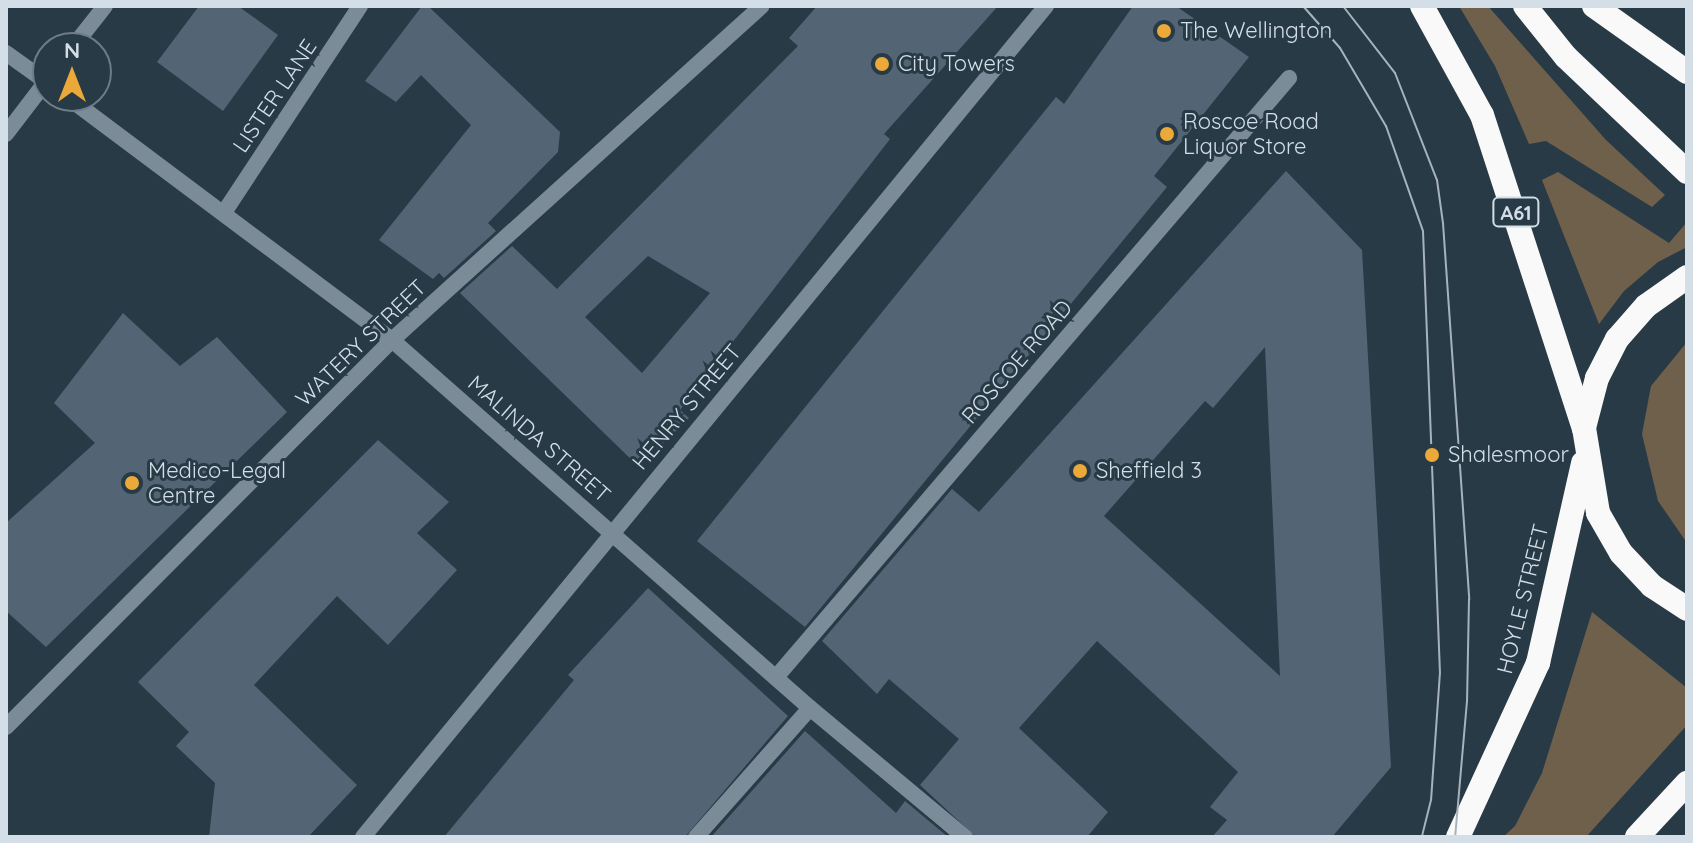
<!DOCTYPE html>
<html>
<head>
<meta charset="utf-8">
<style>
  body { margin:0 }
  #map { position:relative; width:1693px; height:843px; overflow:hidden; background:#293a47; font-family:Quicksand,sans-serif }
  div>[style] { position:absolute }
  .green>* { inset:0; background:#6f604b }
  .building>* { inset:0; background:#536574 }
  .street>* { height:16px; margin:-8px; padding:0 8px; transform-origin:8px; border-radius:8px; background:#7c8b98 }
  .highway>* { height:24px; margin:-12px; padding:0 12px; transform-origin:12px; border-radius:12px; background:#f9f9f9 }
  .tram>* { height:2px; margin:-1px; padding:0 1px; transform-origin:1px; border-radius:1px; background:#a6b3bc }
  .dots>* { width:22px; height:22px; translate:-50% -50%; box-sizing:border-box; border:4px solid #293a47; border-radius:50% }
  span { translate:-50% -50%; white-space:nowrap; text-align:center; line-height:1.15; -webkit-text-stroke:6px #293a47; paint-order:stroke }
  .shield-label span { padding:2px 6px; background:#293a47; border:2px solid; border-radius:6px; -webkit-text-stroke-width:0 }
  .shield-label { font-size:20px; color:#d3dee6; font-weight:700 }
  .poi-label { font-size:22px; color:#d3dee6 }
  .left { translate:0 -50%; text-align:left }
  .street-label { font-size:22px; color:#d3dee6 }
  .frame { position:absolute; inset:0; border:8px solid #d3dee6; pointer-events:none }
  .north { position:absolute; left:32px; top:32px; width:80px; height:80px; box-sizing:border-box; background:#293a47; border:2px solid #6d7c87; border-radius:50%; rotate:0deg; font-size:22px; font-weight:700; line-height:32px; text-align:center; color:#d3dee6 }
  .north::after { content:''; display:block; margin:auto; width:28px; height:36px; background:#eba939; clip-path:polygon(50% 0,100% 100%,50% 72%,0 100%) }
</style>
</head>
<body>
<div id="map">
  <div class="green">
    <div style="clip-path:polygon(1459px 6px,1488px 6px,1606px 140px,1665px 195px,1652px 207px,1546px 141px,1529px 144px,1495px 66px)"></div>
    <div style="clip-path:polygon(1558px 172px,1669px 243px,1687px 222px,1687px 247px,1658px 262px,1624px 291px,1599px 324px,1542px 180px)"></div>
    <div style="clip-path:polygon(1687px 342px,1687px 543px,1658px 501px,1642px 434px,1651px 386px)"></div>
    <div style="clip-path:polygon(1592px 612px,1687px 688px,1687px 725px,1586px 837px,1503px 837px,1515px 826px,1542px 773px)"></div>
  </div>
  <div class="building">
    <div style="clip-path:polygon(199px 6px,238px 6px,278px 35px,223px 111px,157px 62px)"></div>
    <div style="clip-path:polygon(422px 6px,428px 6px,560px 132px,558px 152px,488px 223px,496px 231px,444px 278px,439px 273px,433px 279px,379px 240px,471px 125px,421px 75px,396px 102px,365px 81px)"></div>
    <div style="clip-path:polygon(evenodd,817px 6px,998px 6px,884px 134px,890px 139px,680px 410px,689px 418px,639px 467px,460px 293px,512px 246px,557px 289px,798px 46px,789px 38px,817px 6px,648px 256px,710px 293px,642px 373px,585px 317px,648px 256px)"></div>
    <div style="clip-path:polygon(1133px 6px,1176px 6px,1249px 57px,1154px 176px,1167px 187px,805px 627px,697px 541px,1056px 97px,1064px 104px)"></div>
    <div style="clip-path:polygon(evenodd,1286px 171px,1362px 250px,1391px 767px,1332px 837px,1212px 837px,1227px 820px,1210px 807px,1238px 772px,1097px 641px,1019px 728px,1108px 812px,1087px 837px,976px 837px,920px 785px,959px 739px,889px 679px,877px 694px,822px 641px,952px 489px,979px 512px,1286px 171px,1265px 347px,1280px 676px,1104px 516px,1205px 401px,1213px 408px,1265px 347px)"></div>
    <div style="clip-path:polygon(123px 313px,180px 366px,217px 337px,287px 412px,46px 647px,6px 611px,6px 523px,95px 443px,54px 403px)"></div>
    <div style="clip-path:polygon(378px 440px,449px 502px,417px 533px,457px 570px,388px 645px,337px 596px,254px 685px,357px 785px,308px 837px,209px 837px,215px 783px,176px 746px,189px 732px,138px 682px)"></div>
    <div style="clip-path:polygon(648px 588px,788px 716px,685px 837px,444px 837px,574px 680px,568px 675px)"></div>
    <div style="clip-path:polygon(805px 731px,896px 813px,905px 801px,948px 837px,711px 837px)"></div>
  </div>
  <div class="street">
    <div style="left:72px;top:48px;width:53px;rotate:-51.8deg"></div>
    <div style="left:6px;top:53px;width:52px;rotate:35.5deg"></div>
    <div style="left:66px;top:96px;width:407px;rotate:36.8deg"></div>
    <div style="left:392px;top:340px;width:557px;rotate:41.36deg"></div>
    <div style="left:810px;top:708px;width:202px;rotate:39.8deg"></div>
    <div style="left:6px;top:134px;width:69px;rotate:-52.6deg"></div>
    <div style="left:225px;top:211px;width:245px;rotate:-56.6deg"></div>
    <div style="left:778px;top:675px;width:786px;rotate:-49.44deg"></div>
    <div style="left:6px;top:727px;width:547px;rotate:-45.07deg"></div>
    <div style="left:392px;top:340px;width:498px;rotate:-42.1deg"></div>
    <div style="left:363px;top:837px;width:1076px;rotate:-50.58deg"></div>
    <div style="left:696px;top:837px;width:172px;rotate:-48.5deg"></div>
  </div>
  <div class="highway">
    <div style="left:1422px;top:6px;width:124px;rotate:61.2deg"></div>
    <div style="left:1482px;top:115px;width:329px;rotate:72deg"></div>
    <div style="left:1525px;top:6px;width:65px;rotate:51.2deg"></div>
    <div style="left:1566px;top:57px;width:167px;rotate:43.5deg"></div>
    <div style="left:1594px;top:6px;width:114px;rotate:35.4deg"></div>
    <div style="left:1687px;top:277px;width:50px;rotate:144.7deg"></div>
    <div style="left:1646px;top:306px;width:44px;rotate:131.3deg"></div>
    <div style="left:1617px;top:339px;width:44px;rotate:117.1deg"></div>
    <div style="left:1597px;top:378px;width:52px;rotate:104.6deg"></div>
    <div style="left:1584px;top:428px;width:86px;rotate:80.6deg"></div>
    <div style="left:1598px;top:513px;width:46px;rotate:60.1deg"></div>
    <div style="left:1621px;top:553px;width:45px;rotate:46.8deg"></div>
    <div style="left:1652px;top:586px;width:42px;rotate:33.3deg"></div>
    <div style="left:1458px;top:837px;width:192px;rotate:-65.3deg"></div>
    <div style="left:1538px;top:663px;width:205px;rotate:-77.3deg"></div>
    <div style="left:1637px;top:837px;width:74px;rotate:-47.2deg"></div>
  </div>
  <div class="tram">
    <div style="left:1303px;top:6px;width:56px;rotate:48.6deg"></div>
    <div style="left:1340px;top:48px;width:91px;rotate:59.5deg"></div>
    <div style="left:1386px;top:126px;width:111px;rotate:70.6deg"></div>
    <div style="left:1423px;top:231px;width:441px;rotate:87.8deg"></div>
    <div style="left:1440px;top:672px;width:128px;rotate:94deg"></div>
    <div style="left:1431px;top:800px;width:38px;rotate:104deg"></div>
    <div style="left:1343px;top:6px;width:85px;rotate:52.2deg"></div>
    <div style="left:1395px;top:73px;width:115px;rotate:68.6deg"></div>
    <div style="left:1437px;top:180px;width:43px;rotate:82.1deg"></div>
    <div style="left:1443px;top:223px;width:377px;rotate:86deg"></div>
    <div style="left:1469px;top:599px;width:102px;rotate:91.1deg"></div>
    <div style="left:1467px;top:701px;width:137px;rotate:95deg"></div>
  </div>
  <div class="dots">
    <div style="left:1164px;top:31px;background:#eba939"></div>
    <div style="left:882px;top:64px;background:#eba939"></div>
    <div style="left:1167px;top:134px;background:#eba939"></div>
    <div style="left:1432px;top:455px;background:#eba939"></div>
    <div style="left:1080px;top:471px;background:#eba939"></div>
    <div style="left:132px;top:483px;background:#eba939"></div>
  </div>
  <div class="shield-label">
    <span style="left:1516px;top:212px">A61</span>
  </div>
  <div class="poi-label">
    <span class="left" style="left:1180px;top:31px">The Wellington</span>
    <span class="left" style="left:898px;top:64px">City Towers</span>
    <span class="left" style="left:1183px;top:134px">Roscoe Road<br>Liquor Store</span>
    <span class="left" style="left:1448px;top:455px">Shalesmoor</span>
    <span class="left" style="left:148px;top:483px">Medico-Legal<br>Centre</span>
    <span class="left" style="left:1096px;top:471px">Sheffield 3</span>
  </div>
  <div class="street-label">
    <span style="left:275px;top:96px;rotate:-56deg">LISTER LANE</span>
    <span style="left:361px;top:343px;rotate:-44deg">WATERY STREET</span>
    <span style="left:1017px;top:362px;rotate:-49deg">ROSCOE ROAD</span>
    <span style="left:687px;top:407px;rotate:-50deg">HENRY STREET</span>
    <span style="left:539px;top:439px;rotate:41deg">MALINDA STREET</span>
    <span style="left:1523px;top:599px;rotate:-76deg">HOYLE STREET</span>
  </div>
  <div class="frame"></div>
  <div class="north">N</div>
</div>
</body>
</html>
